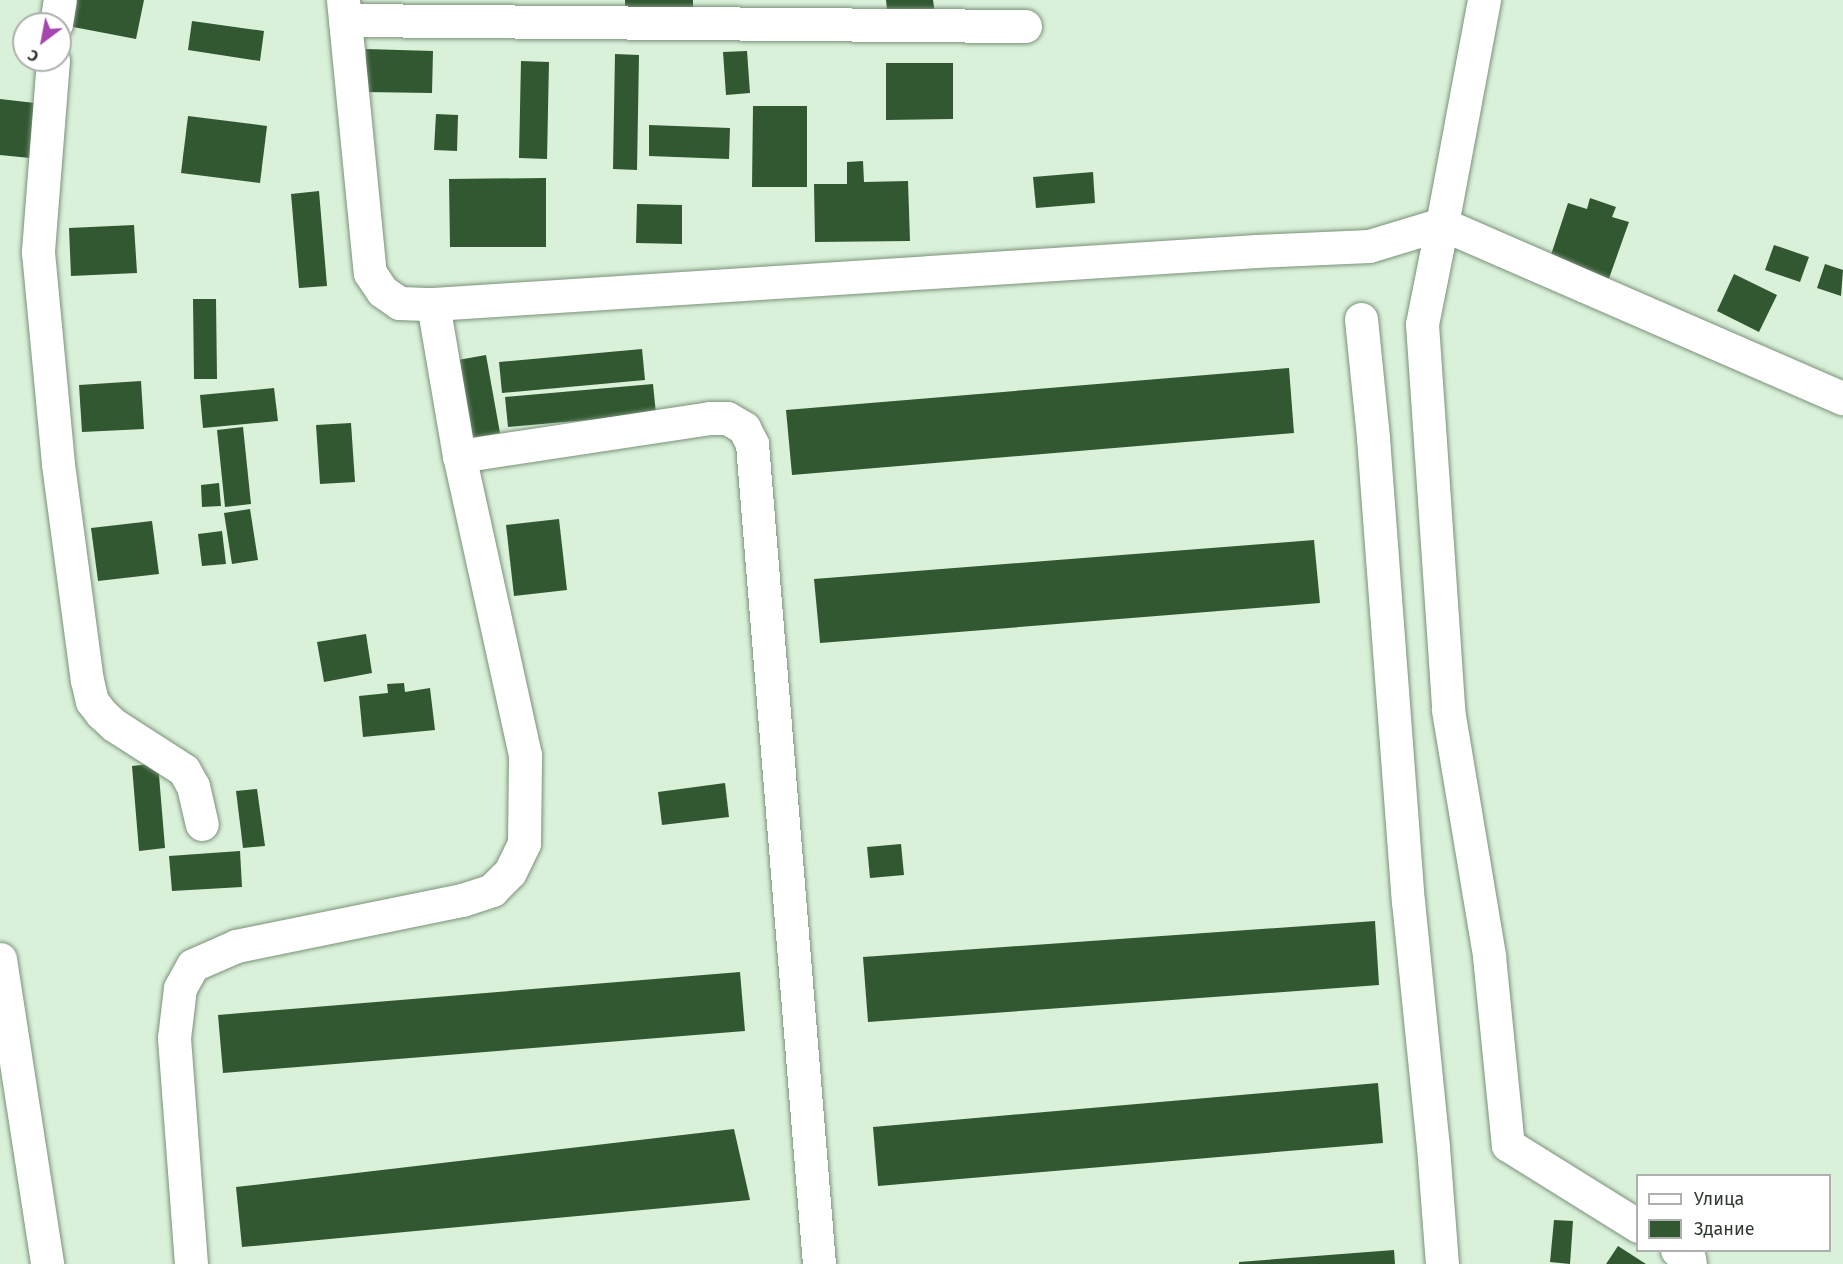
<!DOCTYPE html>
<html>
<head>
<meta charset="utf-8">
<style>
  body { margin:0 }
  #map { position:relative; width:1843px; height:1264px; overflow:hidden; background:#daf1d9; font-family:"Fira Sans",sans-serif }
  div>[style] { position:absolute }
  .building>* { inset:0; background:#315831 }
  .roads { filter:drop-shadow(0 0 2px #7b917a) drop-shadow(0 0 2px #7b917a) }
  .minor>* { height:33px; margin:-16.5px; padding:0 16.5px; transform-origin:16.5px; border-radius:16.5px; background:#fff }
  span { translate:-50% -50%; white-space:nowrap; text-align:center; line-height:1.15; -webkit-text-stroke:6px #fff; paint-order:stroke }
  .legend { position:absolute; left:1636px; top:1174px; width:195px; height:78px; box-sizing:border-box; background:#fff; border:2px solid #adb0ad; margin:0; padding:8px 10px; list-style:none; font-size:18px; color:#313a31 }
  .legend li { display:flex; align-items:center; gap:12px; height:30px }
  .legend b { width:30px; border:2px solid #adb0ad }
  .north { position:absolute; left:12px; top:12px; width:60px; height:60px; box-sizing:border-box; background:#fff; border:2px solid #adb0ad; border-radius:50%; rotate:212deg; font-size:16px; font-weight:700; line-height:24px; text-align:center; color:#313a31 }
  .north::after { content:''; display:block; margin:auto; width:21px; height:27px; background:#a546ae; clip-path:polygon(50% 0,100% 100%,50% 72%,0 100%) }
</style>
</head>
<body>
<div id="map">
  <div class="building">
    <div style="clip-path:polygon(73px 0,144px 0,136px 39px,68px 26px)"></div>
    <div style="clip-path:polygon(625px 0,693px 0,693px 17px,625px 15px)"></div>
    <div style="clip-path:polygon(886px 0,933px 0,935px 14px,888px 18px)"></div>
    <div style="clip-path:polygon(192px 21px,264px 31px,260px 61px,188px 50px)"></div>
    <div style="clip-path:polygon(366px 49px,433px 51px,432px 93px,365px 92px)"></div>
    <div style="clip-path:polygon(747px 51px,750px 93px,726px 95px,723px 52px)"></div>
    <div style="clip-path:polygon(615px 54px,639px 55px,637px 170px,613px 169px)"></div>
    <div style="clip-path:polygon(521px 61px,549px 62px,547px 159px,519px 158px)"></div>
    <div style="clip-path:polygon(886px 63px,953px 63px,953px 119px,886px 120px)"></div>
    <div style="clip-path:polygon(0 99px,35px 103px,30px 158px,0 155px)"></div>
    <div style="clip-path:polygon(753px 106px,807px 106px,807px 187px,752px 187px)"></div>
    <div style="clip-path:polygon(436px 114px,458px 115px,457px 151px,434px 150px)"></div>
    <div style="clip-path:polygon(188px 116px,267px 126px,260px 183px,181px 173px)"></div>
    <div style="clip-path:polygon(649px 125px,730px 128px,729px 159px,649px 156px)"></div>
    <div style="clip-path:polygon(863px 161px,864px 182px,908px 181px,910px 241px,815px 242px,814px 184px,847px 184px,847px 162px)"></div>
    <div style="clip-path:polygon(1093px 172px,1095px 203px,1036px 208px,1033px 177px)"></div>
    <div style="clip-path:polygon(546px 178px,546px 247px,450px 247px,449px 179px)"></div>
    <div style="clip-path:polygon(319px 191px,327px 286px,299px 288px,291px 194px)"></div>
    <div style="clip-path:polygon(1590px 198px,1616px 207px,1612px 217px,1629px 222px,1607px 284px,1548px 264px,1568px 203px,1587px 209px)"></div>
    <div style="clip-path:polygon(637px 204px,682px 205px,682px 244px,636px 243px)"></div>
    <div style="clip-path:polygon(134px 225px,137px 273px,71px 276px,69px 228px)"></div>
    <div style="clip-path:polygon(1774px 245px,1809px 257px,1800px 282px,1765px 270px)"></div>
    <div style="clip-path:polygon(1825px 264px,1843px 270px,1841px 296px,1817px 288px)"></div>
    <div style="clip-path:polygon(1734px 274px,1777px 295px,1759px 332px,1717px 311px)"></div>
    <div style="clip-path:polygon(193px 299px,216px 299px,217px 379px,194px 379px)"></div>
    <div style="clip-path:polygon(642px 349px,645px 380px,502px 393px,499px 362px)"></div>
    <div style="clip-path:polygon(486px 355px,500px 433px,471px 438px,458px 360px)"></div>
    <div style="clip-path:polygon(1289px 368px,1294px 433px,792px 475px,786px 410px)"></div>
    <div style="clip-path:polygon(141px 381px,144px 429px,82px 432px,79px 385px)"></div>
    <div style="clip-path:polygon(653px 384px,656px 414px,508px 427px,505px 397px)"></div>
    <div style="clip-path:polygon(274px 388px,278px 421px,203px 428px,200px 395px)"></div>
    <div style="clip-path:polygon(351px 423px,355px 482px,320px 484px,316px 425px)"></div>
    <div style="clip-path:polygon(243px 427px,251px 504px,225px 507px,217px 430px)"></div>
    <div style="clip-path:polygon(219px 483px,221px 506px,202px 507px,201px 485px)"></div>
    <div style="clip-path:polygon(250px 509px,258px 560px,232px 564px,224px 513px)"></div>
    <div style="clip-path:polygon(559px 519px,567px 590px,514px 596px,506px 525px)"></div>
    <div style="clip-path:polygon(152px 521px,159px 574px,98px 581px,91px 528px)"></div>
    <div style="clip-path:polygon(222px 531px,226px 564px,202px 566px,198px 534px)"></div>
    <div style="clip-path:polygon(1314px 540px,1320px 603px,820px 643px,814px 579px)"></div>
    <div style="clip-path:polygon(366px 634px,372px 673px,324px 682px,317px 642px)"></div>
    <div style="clip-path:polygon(404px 683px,405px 692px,430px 688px,435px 730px,363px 737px,359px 696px,388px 693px,387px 684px)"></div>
    <div style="clip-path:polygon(158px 763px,165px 848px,139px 851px,132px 766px)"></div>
    <div style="clip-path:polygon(725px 783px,729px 817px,662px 825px,658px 792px)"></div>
    <div style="clip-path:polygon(257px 789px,265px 846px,243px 848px,236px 791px)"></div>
    <div style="clip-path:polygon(901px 844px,904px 875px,870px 878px,867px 847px)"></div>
    <div style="clip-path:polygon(240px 851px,242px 887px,172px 891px,169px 856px)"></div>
    <div style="clip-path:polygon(1375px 921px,1379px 985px,868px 1022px,863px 957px)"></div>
    <div style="clip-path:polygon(740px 972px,745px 1031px,223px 1073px,218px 1015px)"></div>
    <div style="clip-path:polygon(1378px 1083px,1383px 1143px,878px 1186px,873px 1127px)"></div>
    <div style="clip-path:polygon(734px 1129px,750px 1200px,242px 1247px,236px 1187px)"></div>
    <div style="clip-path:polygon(1554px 1220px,1573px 1221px,1570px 1264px,1550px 1262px)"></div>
    <div style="clip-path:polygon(1618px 1246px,1646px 1264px,1606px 1264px)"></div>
    <div style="clip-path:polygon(1394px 1250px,1395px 1264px,1239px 1264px,1239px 1262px)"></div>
  </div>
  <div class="roads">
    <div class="minor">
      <div style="left:343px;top:0;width:274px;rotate:84.4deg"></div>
      <div style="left:370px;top:273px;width:22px;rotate:56deg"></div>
      <div style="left:382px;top:291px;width:21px;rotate:35deg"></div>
      <div style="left:399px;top:303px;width:34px;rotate:2deg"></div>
      <div style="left:433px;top:304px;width:825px;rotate:-3.68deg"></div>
      <div style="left:1256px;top:251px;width:113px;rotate:-2.5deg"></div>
      <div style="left:1369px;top:246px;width:76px;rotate:-16.8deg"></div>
      <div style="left:1442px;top:224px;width:102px;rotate:101.3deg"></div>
      <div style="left:1422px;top:324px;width:387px;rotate:86.1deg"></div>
      <div style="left:1448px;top:710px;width:249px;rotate:80.5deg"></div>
      <div style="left:1489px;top:956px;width:190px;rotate:84.3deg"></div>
      <div style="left:1508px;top:1145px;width:153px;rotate:31.9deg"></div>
      <div style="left:1484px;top:0;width:228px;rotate:100.6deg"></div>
      <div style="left:1442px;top:224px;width:437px;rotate:23.5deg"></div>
      <div style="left:345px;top:20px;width:680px;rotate:0.51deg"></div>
      <div style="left:56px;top:24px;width:24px;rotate:-81deg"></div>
      <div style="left:53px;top:60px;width:193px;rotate:94.5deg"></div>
      <div style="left:38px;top:252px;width:213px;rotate:84.6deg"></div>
      <div style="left:58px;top:464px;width:218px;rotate:82.4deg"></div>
      <div style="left:87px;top:680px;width:22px;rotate:77deg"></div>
      <div style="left:92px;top:701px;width:15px;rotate:53deg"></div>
      <div style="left:101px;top:713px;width:18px;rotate:43deg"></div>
      <div style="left:114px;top:725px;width:83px;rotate:32.7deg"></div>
      <div style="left:184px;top:770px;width:18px;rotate:61deg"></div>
      <div style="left:193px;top:786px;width:39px;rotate:77deg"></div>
      <div style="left:1361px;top:319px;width:120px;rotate:84.2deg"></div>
      <div style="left:1373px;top:438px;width:464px;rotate:85.7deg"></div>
      <div style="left:1408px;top:901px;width:247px;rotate:84.2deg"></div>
      <div style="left:1433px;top:1147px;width:117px;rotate:85.6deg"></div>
      <div style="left:459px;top:456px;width:254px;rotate:-8.6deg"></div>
      <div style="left:710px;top:418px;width:17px"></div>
      <div style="left:727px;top:418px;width:20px;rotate:30deg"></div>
      <div style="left:744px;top:428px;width:18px;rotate:63deg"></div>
      <div style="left:752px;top:444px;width:823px;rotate:85.33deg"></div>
      <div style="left:0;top:959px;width:309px;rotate:81.2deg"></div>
      <div style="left:1677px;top:1250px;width:14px;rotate:34deg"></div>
      <div style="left:1689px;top:1258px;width:6px;rotate:81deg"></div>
      <div style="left:191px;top:1264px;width:227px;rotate:-94.3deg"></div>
      <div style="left:174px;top:1038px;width:50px;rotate:-83.2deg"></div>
      <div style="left:180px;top:988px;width:26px;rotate:-61deg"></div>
      <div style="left:193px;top:965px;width:47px;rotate:-23.8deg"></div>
      <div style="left:236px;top:946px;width:231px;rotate:-11.5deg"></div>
      <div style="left:462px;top:900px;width:32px;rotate:-18deg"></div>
      <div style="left:492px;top:890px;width:25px;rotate:-45deg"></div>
      <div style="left:510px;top:872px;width:32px;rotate:-64deg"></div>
      <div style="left:524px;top:843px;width:88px;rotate:-89.3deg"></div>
      <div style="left:525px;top:755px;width:306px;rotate:-102.4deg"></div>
      <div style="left:459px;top:456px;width:154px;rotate:-99.7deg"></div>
    </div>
  </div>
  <ul class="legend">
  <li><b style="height:8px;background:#fff"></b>Улица</li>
  <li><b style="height:16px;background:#315831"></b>Здание</li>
  </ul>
  <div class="north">С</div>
</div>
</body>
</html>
